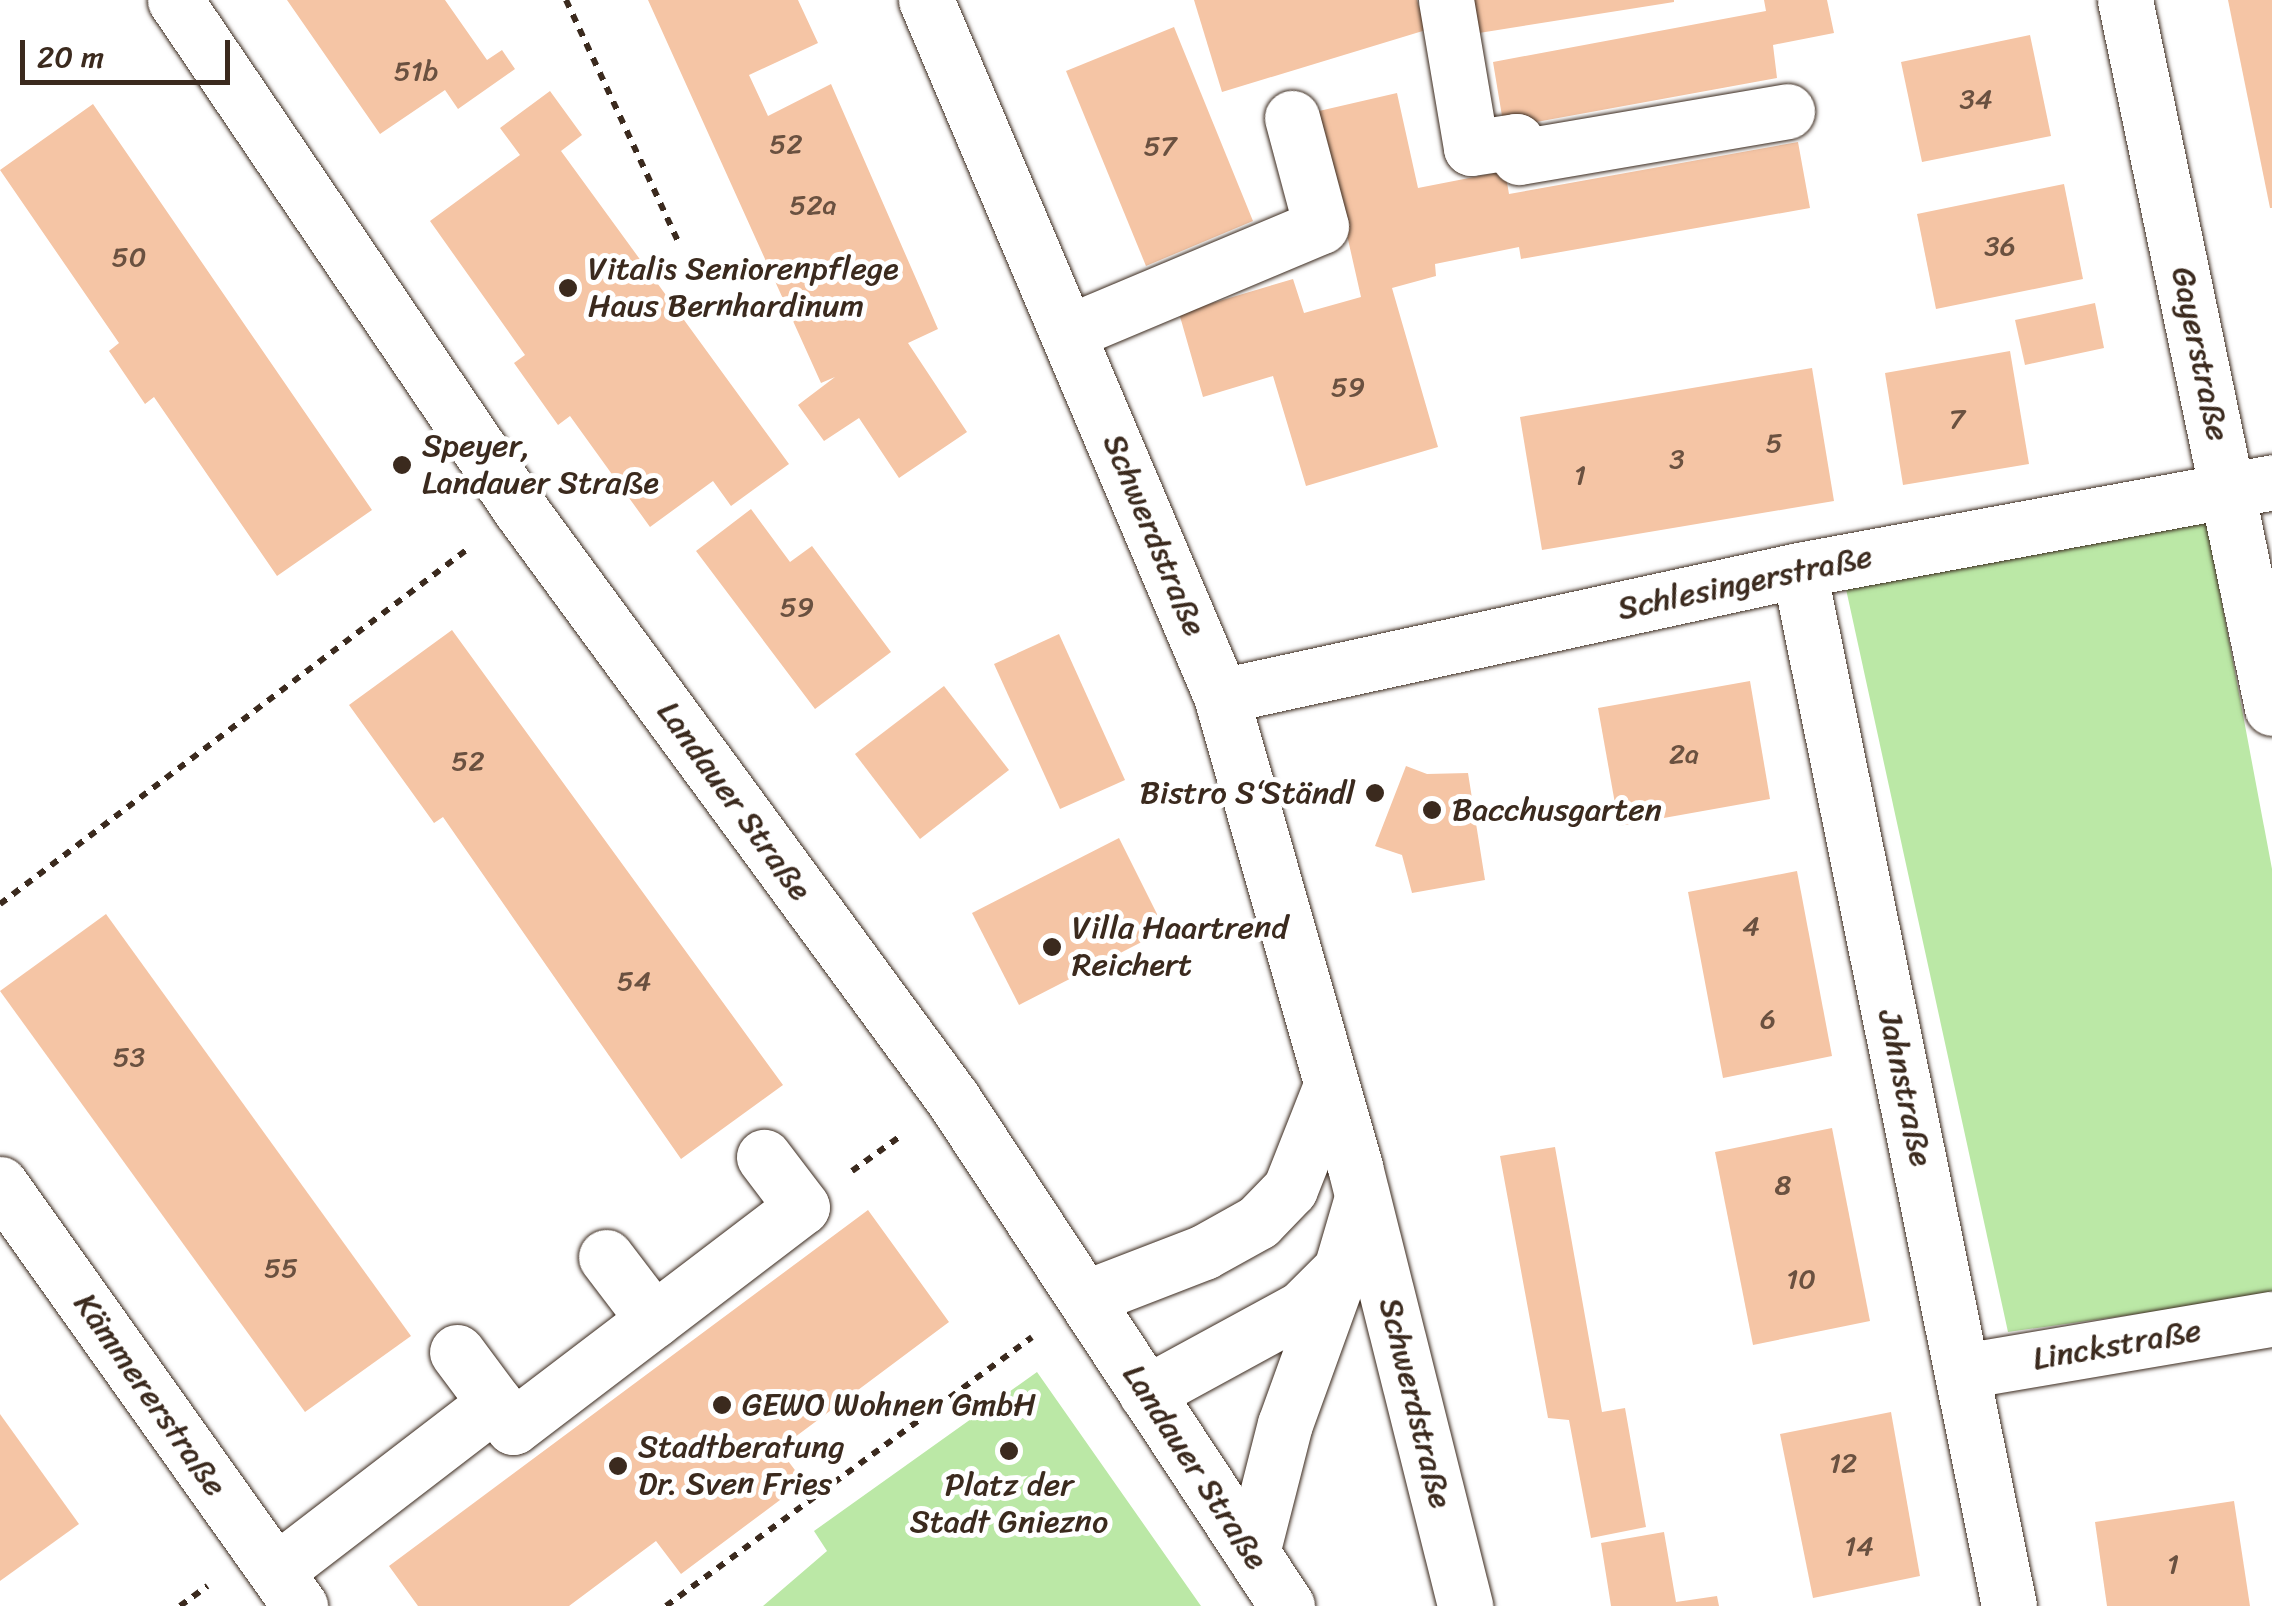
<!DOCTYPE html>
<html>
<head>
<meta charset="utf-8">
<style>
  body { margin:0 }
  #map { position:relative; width:2272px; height:1606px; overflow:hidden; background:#fff; font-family:Sriracha,sans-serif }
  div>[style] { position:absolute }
  .green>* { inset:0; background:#bbe8a6 }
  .building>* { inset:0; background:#f5c5a5 }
  .path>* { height:6px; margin-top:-3px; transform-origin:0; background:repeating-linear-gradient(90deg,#3b2a1e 0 8px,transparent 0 16px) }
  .roads { filter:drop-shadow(0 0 2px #3b2a1e) drop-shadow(0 0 2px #3b2a1e) }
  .minor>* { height:55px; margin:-27.5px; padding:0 27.5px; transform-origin:27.5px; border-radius:27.5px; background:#fff }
  .major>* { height:55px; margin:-27.5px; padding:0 27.5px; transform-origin:27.5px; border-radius:27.5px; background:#fff }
  .dots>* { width:28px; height:28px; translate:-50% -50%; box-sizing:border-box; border:5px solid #fff; border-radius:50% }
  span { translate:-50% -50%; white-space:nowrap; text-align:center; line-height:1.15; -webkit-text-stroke:10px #fff; paint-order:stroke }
  .number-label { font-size:28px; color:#6a5140 }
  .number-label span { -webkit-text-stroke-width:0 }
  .poi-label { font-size:32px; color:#3b2a1e }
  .left { translate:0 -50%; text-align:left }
  .right { translate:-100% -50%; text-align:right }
  .street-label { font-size:32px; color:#3b2a1e }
  .scale { position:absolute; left:20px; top:40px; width:210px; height:45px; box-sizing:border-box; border:5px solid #3b2a1e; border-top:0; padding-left:12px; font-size:30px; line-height:35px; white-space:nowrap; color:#3b2a1e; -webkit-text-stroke:8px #fff; paint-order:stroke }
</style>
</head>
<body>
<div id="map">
  <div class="green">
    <div style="clip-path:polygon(2206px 518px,2272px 869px,2272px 1295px,2008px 1332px,1846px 589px)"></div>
    <div style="clip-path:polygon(1037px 1372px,1201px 1606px,763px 1606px,827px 1551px,814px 1531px)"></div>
  </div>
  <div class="building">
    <div style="clip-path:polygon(287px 0,445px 0,487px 60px,502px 50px,515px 69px,458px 109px,445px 90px,380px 134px)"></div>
    <div style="clip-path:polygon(648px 0,798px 0,818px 43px,749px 75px,768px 116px,831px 84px,938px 329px,908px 343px,967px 432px,899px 478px,859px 418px,824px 441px,798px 405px,835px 377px,821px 383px)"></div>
    <div style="clip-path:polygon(1194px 0,1417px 0,1426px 30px,1222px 92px)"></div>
    <div style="clip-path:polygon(1474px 0,1674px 0,1674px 2px,1479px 33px)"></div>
    <div style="clip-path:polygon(1764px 0,1827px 0,1834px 33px,1773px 45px,1777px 78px,1504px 128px,1493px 62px,1766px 11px)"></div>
    <div style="clip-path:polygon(2228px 0,2272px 0,2272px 208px,2270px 208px)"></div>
    <div style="clip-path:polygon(1174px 27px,1253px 221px,1146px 266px,1066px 71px)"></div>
    <div style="clip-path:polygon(2030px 35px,2051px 136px,1922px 162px,1901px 62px)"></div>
    <div style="clip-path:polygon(550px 91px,582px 135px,561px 151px,789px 464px,731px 506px,713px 481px,650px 527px,570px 416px,558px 425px,514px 363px,525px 355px,430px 221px,520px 155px,500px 128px)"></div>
    <div style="clip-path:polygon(1397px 93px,1418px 188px,1505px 171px,1509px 194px,1798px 142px,1810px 208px,1521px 259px,1519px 247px,1435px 264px,1436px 276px,1392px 288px,1438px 447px,1306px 486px,1273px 376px,1203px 397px,1179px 313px,1293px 279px,1304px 313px,1361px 297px,1319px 111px)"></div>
    <div style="clip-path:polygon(93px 104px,372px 510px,277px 576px,154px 397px,145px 404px,109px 351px,119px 343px,0 170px)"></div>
    <div style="clip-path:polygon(2064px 184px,2083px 279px,1936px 309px,1917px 214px)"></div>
    <div style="clip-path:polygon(2095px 303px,2104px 348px,2025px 365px,2015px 320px)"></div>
    <div style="clip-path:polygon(2010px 351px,2029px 464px,1903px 485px,1885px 373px)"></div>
    <div style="clip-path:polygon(1812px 368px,1834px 501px,1542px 550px,1520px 417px)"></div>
    <div style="clip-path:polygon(751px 509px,790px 562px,812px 546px,891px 652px,815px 709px,696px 551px)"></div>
    <div style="clip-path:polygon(452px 630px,783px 1085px,681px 1159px,443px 817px,434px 823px,349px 705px)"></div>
    <div style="clip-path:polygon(1059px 634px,1125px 780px,1060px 809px,994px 664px)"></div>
    <div style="clip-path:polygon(1750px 681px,1770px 799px,1619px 826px,1598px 708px)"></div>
    <div style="clip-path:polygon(944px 686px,1009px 770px,920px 839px,855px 754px)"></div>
    <div style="clip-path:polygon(1406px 766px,1427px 774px,1468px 773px,1485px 880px,1412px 893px,1402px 855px,1375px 846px)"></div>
    <div style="clip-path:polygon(1119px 838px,1165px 930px,1019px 1005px,972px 913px)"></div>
    <div style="clip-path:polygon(1797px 871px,1832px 1056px,1723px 1078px,1688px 892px)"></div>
    <div style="clip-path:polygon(106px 914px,411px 1336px,305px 1412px,0 991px)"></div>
    <div style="clip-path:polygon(1832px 1128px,1870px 1321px,1753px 1345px,1715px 1152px)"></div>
    <div style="clip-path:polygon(1555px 1147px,1602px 1412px,1625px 1408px,1646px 1527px,1591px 1538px,1569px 1420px,1548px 1418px,1500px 1156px)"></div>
    <div style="clip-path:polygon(868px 1210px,949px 1322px,779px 1449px,804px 1482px,681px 1574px,656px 1541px,569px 1606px,418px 1606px,389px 1566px)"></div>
    <div style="clip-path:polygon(1891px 1412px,1920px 1576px,1813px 1598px,1780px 1434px)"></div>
    <div style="clip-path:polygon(0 1414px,79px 1524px,0 1581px)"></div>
    <div style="clip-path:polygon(2234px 1501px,2250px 1606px,2107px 1606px,2095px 1522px)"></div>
    <div style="clip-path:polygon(1664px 1532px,1676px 1602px,1717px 1596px,1719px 1606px,1611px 1606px,1601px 1543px)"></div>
  </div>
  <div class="path">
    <div style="left:566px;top:0;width:266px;rotate:65.1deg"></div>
    <div style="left:0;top:904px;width:589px;rotate:-37.2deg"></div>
    <div style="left:852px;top:1171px;width:62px;rotate:-35.8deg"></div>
    <div style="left:180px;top:1606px;width:34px;rotate:-36deg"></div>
    <div style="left:666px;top:1606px;width:454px;rotate:-36.3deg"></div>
  </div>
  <div class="roads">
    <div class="minor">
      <div style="left:926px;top:0;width:756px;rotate:67.03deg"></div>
      <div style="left:1221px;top:696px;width:490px;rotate:74.1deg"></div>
      <div style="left:1355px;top:1167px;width:453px;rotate:75.9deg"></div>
      <div style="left:1446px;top:0;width:150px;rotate:80.4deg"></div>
      <div style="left:1471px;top:148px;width:46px;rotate:-8.8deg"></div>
      <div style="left:1516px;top:141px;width:16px;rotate:79deg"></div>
      <div style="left:1519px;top:157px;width:272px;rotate:-9.7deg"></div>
      <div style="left:2125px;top:0;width:723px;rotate:78.27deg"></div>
      <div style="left:1069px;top:332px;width:273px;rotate:-22.8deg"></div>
      <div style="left:1321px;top:226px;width:112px;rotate:-105deg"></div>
      <div style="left:1799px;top:570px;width:1057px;rotate:78.54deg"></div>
      <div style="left:1221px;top:696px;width:592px;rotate:-12.3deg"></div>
      <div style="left:1799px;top:570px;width:481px;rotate:-10.5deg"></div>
      <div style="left:0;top:1184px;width:518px;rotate:54.59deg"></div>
      <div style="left:606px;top:1257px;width:79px;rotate:52.7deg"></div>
      <div style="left:1085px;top:1298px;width:128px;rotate:-21.1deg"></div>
      <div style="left:1204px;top:1252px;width:62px;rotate:-29.1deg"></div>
      <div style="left:1258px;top:1222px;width:46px;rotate:-45.9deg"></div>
      <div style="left:1290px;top:1189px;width:109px;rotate:-68.4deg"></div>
      <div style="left:457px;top:1352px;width:64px;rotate:53.3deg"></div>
      <div style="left:1963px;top:1371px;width:313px;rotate:-9.6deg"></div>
      <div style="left:1146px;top:1393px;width:178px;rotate:-28.6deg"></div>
      <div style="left:1302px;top:1308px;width:55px;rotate:-45deg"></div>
      <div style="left:1341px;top:1269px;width:71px;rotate:-73.6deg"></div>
      <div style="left:1252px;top:1553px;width:133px;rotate:-75.7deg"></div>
      <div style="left:1285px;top:1424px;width:158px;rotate:-70.1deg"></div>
      <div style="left:276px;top:1571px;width:276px;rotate:-37.5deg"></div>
      <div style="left:495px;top:1403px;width:30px;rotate:53deg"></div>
      <div style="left:513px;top:1427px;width:363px;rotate:-37.3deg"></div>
      <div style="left:802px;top:1207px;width:63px;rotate:-127.2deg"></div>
    </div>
    <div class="major">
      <div style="left:175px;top:0;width:615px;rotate:55.87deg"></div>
      <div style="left:520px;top:509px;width:732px;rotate:53.73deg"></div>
      <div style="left:953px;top:1099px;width:607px;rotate:56.62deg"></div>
    </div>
  </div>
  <div class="dots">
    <div style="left:568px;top:288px;background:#3b2a1e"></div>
    <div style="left:402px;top:465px;background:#3b2a1e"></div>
    <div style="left:1375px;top:793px;background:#3b2a1e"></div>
    <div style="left:1432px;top:810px;background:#3b2a1e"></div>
    <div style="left:1052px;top:947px;background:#3b2a1e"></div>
    <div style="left:722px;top:1405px;background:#3b2a1e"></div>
    <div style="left:1009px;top:1451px;background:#3b2a1e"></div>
    <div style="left:618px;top:1466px;background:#3b2a1e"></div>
  </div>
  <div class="number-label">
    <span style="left:416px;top:71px">51b</span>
    <span style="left:1976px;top:99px">34</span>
    <span style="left:786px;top:144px">52</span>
    <span style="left:1160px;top:146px">57</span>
    <span style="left:813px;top:205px">52a</span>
    <span style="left:2000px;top:246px">36</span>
    <span style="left:129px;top:257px">50</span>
    <span style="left:1348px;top:387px">59</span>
    <span style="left:1957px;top:419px">7</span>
    <span style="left:1774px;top:443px">5</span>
    <span style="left:1677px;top:459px">3</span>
    <span style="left:1580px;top:475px">1</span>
    <span style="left:797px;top:607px">59</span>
    <span style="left:1684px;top:754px">2a</span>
    <span style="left:468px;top:761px">52</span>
    <span style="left:1751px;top:926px">4</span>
    <span style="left:634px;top:981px">54</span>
    <span style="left:1768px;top:1019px">6</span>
    <span style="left:129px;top:1057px">53</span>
    <span style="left:1783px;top:1185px">8</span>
    <span style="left:281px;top:1268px">55</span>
    <span style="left:1801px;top:1279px">10</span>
    <span style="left:1843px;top:1463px">12</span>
    <span style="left:1859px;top:1546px">14</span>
    <span style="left:2173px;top:1564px">1</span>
  </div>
  <div class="poi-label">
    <span class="left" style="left:588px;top:288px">Vitalis Seniorenpflege<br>Haus Bernhardinum</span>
    <span class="left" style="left:422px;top:465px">Speyer,<br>Landauer Straße</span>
    <span class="right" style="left:1355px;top:793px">Bistro S‘Ständl</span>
    <span class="left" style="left:1452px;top:810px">Bacchusgarten</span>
    <span class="left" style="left:1072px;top:947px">Villa Haartrend<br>Reichert</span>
    <span class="left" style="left:742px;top:1405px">GEWO Wohnen GmbH</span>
    <span class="left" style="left:638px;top:1466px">Stadtberatung<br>Dr. Sven Fries</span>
    <span style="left:1009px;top:1504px">Platz der<br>Stadt Gniezno</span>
  </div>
  <div class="street-label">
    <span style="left:2200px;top:354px;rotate:78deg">Gayerstraße</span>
    <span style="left:1154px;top:535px;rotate:67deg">Schwerdstraße</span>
    <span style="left:1745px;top:583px;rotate:-12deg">Schlesingerstraße</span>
    <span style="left:734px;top:801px;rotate:54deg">Landauer Straße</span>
    <span style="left:1905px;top:1088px;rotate:78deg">Jahnstraße</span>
    <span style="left:2117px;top:1345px;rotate:-10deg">Linckstraße</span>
    <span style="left:150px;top:1395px;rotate:55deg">Kämmererstraße</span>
    <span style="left:1415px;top:1403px;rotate:76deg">Schwerdstraße</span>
    <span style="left:1195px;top:1467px;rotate:57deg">Landauer Straße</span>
  </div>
  <div class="scale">20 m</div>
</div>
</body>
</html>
